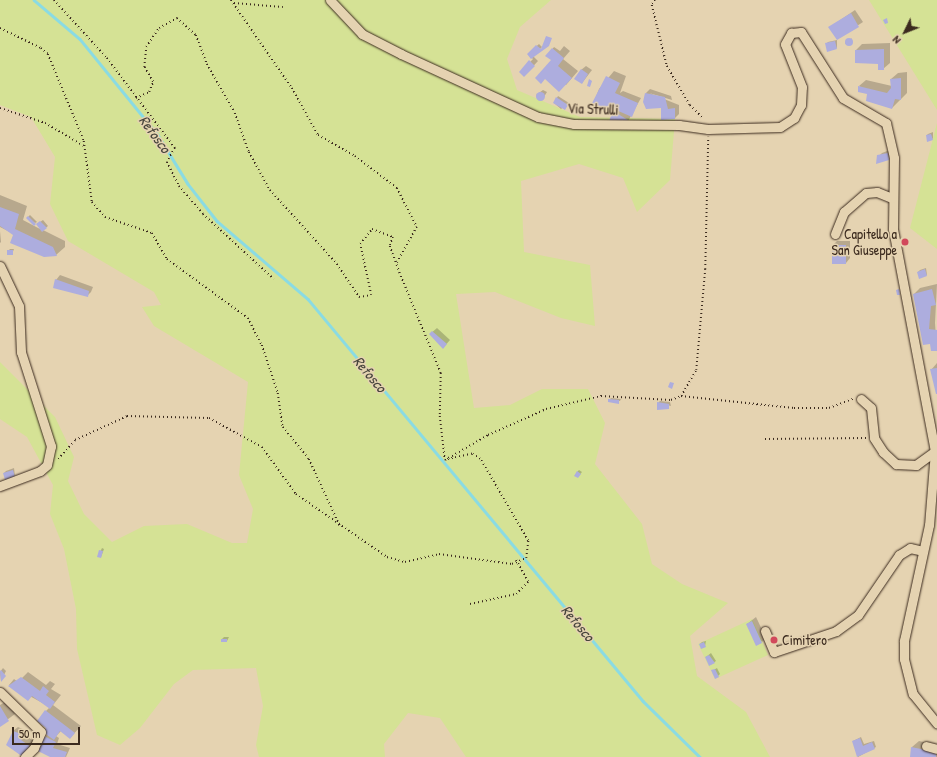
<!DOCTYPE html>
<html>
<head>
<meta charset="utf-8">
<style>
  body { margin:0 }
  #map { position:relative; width:937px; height:757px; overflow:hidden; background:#e5d3b1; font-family:"Patrick Hand",sans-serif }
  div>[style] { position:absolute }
  .green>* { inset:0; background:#d5e295 }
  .shadow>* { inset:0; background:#0003 }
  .stream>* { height:2.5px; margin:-1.25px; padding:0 1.25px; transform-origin:1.25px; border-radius:1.25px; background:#8adbe3 }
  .building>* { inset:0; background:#adadde }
  .round { border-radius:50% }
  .path>* { height:1.5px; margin-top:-0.75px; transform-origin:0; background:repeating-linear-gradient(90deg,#3b2a1e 0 1px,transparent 0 4px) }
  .roads { filter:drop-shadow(0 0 1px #3b2a1e) drop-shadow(0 0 1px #3b2a1e) }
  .minor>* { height:9px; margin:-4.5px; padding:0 4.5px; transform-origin:4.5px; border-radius:4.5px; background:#e5d3b1 }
  .dots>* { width:11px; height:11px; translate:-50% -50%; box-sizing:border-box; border:2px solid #e5d3b1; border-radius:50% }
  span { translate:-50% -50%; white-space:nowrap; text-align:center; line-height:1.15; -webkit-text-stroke:3px #e5d3b1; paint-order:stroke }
  .street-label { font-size:14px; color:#3b2a1e }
  .poi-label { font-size:14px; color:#3b2a1e }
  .right { translate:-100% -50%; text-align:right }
  .left { translate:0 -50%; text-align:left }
  .water-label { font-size:15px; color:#47453c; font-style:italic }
  .north { position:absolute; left:885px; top:12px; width:40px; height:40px; -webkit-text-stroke:3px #e5d3b1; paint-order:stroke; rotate:227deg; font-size:11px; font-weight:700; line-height:16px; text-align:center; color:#3b2a1e }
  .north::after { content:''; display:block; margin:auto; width:14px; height:18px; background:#3b2a1e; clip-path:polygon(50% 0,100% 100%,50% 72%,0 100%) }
  .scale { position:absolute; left:12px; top:727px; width:68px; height:18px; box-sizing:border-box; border:2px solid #3b2a1e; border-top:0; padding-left:5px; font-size:12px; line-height:14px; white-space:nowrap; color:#3b2a1e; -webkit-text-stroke:3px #e5d3b1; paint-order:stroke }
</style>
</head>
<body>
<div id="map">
  <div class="green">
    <div style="clip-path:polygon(0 0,551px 0,520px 27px,507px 59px,517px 90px,580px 117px,675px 119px,670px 180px,637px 212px,623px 178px,579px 164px,521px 181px,524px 252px,590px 265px,595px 326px,561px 318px,495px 292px,456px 294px,474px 408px,510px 405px,542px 389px,588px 389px,605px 423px,595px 464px,642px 524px,652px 564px,682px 584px,728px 603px,690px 636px,697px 676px,746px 712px,770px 757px,466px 757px,440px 718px,408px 713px,384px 744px,385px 757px,259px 757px,256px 745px,263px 706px,256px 668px,193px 670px,174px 684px,140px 728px,120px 745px,97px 735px,77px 649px,76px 609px,64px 549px,50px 514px,53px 485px,27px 437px,0 419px,0 362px,55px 417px,74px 457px,68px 481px,84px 514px,112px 542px,144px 526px,187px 524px,232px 543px,247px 543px,253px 509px,239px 475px,248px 382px,154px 326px,142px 307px,161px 305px,154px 292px,68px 241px,50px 204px,55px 157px,31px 117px,0 105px)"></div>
    <div style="clip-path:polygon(869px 0,937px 0,937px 110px)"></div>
    <div style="clip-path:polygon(937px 123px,937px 249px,910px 228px)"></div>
    <div style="clip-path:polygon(752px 619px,768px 655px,715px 679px,698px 644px)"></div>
  </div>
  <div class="shadow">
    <div style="clip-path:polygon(855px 10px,863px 22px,837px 39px,830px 27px)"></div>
    <div style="clip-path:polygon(852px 38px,848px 44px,847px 45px,845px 43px)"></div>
    <div style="clip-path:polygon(837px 40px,837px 48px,826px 44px,828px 42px)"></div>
    <div style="clip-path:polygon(890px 43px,890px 63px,883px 69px,879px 63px,856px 50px,862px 44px)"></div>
    <div style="clip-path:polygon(539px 44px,542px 47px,533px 56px,538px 61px,524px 76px,520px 72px,533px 59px,528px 54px)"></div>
    <div style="clip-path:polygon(564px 46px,570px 51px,563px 59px,578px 71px,566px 85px,545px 78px,552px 60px,547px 56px,554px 47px,560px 51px)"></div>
    <div style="clip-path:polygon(586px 66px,592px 70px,582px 83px,581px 70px)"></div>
    <div style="clip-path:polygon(614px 71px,626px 76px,620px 93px,623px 91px,641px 98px,627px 123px,614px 112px,617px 109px,612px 106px,592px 107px,599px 89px)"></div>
    <div style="clip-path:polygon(907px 72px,907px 93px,892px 108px,859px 86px,866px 80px,892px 86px,891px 79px,898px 73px)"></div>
    <div style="clip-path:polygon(650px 89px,671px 96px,672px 100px,649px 93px,679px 105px,679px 114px,675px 118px,662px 107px,647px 108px,646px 93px)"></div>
    <div style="clip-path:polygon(543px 90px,547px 92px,542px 100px,536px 95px)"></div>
    <div style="clip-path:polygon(558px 96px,569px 103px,561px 109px,554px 103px)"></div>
    <div style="clip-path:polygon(933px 132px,933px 139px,927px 135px,928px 134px)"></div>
    <div style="clip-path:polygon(892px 149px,888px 159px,878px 157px,882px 153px)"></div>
    <div style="clip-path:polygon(0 195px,27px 206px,23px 220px,40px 229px,37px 224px,43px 220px,48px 226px,43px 230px,65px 241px,65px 247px,56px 255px,0 227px)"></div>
    <div style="clip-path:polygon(30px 215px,37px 222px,35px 223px,27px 218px)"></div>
    <div style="clip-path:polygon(0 231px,1px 242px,0 243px)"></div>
    <div style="clip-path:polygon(837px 241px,850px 241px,850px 258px,846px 263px,833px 245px)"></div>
    <div style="clip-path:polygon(10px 249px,14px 249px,12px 254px,8px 251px)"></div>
    <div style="clip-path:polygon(926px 268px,927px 275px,918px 272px,920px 270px)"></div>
    <div style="clip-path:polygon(60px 275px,93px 287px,91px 292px,87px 296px,56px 280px)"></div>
    <div style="clip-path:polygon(937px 284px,935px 323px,937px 351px,914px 294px,920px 288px)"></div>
    <div style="clip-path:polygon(437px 328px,450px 340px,443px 348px,430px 334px)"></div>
    <div style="clip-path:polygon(937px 363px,937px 392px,931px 370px)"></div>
    <div style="clip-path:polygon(611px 398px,621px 399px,620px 401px,609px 400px)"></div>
    <div style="clip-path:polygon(660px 401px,670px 402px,671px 406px,658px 403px)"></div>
    <div style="clip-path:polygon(14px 468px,15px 476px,4px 473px,6px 471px)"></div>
    <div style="clip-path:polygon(579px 470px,582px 472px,578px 477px,577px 472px)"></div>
    <div style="clip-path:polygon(102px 548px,104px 549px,101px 557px,98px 556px)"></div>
    <div style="clip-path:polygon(756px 617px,766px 638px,762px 642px,747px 624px)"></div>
    <div style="clip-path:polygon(229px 637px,227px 641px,222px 639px,224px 637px)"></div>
    <div style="clip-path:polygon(706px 641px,705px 646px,700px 644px,702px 642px)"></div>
    <div style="clip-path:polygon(711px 653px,716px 661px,710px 665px,706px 657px)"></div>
    <div style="clip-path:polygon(3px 668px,6px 671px,1px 681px,0 672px)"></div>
    <div style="clip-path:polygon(717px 668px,720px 674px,718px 676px,712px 671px)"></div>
    <div style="clip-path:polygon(28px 672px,46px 685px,50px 681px,55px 684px,51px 689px,61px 695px,53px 705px,81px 726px,70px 738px,61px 731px,56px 736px,59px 738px,57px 744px,70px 748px,66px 757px,40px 750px,47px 734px,46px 711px,50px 707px,9px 685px,14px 679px,18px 682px)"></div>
    <div style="clip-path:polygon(7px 701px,15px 714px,0 725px,0 705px)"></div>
    <div style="clip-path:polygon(18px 727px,27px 731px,25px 735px,35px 742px,28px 752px,13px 731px)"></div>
    <div style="clip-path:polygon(861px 737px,864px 744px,874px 741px,876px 747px,858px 757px,853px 741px)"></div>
    <div style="clip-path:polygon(919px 741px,937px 745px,937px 757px,911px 757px,912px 747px)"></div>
  </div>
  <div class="stream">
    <div style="left:34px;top:0;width:60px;rotate:40.3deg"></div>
    <div style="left:80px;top:39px;width:124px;rotate:50.9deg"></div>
    <div style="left:158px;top:135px;width:57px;rotate:58.5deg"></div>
    <div style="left:188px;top:184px;width:47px;rotate:51.9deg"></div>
    <div style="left:217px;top:221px;width:120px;rotate:40.6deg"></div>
    <div style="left:308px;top:299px;width:523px;rotate:50.19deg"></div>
    <div style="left:643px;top:701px;width:80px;rotate:44.5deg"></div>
  </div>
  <div class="building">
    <div style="clip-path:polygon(851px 13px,859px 27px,837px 40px,828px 27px)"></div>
    <div style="clip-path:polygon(887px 18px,888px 23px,885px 24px,883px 20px)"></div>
    <div style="clip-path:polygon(546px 36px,552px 38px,549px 46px,531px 59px,527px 54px,536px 45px,541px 49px)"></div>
    <div class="round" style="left:845px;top:38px;width:8px;height:8px"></div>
    <div style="clip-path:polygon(835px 41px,837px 49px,827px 52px,825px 43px)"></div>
    <div style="clip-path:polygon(552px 48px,564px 58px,558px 66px,572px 78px,559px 92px,545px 79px,541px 84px,535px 78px,551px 60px,545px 56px)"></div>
    <div style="clip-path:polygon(884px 49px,884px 70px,878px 70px,878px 64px,855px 63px,855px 50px)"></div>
    <div style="clip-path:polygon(529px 60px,535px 66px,524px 77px,519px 72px)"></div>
    <div style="clip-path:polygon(581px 69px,588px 74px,582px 84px,574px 79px)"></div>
    <div style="clip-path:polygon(606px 76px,620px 83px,615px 93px,638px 103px,632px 117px,607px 106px,599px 111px,590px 107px)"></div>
    <div style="clip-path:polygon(901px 78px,901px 100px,895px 99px,892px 109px,866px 101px,867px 94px,858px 92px,858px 86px,887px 93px,891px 88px,890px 79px)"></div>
    <div style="clip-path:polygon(589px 79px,592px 81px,590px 87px,587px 86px)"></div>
    <div class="round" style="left:535.5px;top:91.5px;width:9px;height:9px"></div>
    <div style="clip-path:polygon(645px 93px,665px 97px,668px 109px,675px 108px,675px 119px,661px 120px,661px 108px,646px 109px,643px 102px)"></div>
    <div style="clip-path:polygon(556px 97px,568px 105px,565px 110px,553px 103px)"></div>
    <div style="clip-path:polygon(613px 111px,628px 120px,627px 124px,609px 121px)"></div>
    <div style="clip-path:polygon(931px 134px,933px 140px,927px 142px,926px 135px)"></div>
    <div style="clip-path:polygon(888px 153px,889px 160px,876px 164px,877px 155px)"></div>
    <div style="clip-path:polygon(0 207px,19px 214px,15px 229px,53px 247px,57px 256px,44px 257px,10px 243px,13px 235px,0 226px)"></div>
    <div style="clip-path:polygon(28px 216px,36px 224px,34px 226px,26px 218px)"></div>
    <div style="clip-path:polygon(40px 221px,47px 228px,42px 232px,36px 224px)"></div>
    <div style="clip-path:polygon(832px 245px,846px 245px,846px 264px,832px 264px)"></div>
    <div style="clip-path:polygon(7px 250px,13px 250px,13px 255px,7px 255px)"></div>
    <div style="clip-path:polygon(925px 269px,927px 276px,919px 279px,917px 272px)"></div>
    <div style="clip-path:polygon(55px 279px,89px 291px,88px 297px,53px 288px)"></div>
    <div style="clip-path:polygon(899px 289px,900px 295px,897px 295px,896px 290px)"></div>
    <div style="clip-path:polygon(932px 289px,936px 305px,931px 306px,929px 329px,937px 330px,937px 351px,931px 351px,930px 344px,923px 345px,913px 294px)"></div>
    <div style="clip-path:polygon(432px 331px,447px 344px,443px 349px,429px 334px)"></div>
    <div style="clip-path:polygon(937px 368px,937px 394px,936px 394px,930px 369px)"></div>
    <div style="clip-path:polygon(670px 382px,674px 383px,672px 389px,668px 387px)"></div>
    <div style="clip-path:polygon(608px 399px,619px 400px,619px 404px,608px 402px)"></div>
    <div style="clip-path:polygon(657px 402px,669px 404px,669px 409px,657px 410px)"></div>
    <div style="clip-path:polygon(13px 470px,15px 477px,5px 480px,3px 473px)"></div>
    <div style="clip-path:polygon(577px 471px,581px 474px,578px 478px,574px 476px)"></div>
    <div style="clip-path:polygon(99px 550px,103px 551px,101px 558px,97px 557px)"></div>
    <div style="clip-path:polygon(752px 621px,762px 643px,756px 646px,746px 624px)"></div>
    <div style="clip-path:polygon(221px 639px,227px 639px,227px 642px,221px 642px)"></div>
    <div style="clip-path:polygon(704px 642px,706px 647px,701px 649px,699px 644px)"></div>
    <div style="clip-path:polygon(709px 655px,715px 663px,709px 666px,705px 657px)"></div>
    <div style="clip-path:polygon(715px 669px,719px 677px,715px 679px,711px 670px)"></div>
    <div style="clip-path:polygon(1px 670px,6px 676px,1px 682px,0 671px)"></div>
    <div style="clip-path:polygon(21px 677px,40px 691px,43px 686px,49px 691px,46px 695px,55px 702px,50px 709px,32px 696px,28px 701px,8px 686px)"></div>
    <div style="clip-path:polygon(0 706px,9px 721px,0 727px)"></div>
    <div style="clip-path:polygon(45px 710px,75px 733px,70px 739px,60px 731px,54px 740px,43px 732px,46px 728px,37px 721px)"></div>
    <div style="clip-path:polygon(13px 731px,24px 735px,21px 740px,31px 747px,23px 757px,6px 745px)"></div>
    <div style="clip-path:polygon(44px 736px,56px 742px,53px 748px,67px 752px,65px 757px,50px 757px,38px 751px)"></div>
    <div style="clip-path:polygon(860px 738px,863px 746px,872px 742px,875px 749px,857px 757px,852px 741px)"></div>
    <div style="clip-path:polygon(911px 747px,936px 752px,936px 757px,910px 757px)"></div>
  </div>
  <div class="path">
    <div style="left:54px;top:0;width:79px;rotate:47.6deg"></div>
    <div style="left:107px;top:58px;width:113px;rotate:52.9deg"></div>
    <div style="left:175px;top:148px;width:16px;rotate:120deg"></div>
    <div style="left:167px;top:162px;width:27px;rotate:63deg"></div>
    <div style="left:179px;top:186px;width:37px;rotate:49deg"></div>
    <div style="left:203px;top:214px;width:96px;rotate:42.5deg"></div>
    <div style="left:231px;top:0;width:107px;rotate:55.3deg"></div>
    <div style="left:292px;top:88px;width:54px;rotate:61deg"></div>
    <div style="left:318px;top:135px;width:43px;rotate:29.6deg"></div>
    <div style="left:355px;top:156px;width:53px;rotate:37.3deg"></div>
    <div style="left:397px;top:188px;width:44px;rotate:62.9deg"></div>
    <div style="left:417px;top:227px;width:41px;rotate:119.1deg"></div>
    <div style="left:655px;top:0;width:6px;rotate:121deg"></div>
    <div style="left:652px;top:5px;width:63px;rotate:76.2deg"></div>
    <div style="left:667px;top:66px;width:45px;rotate:59.5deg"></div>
    <div style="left:690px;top:105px;width:20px;rotate:45deg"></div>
    <div style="left:234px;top:3px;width:49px;rotate:4.7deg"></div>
    <div style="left:0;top:28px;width:46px;rotate:26deg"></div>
    <div style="left:41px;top:48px;width:9px;rotate:41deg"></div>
    <div style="left:48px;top:54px;width:94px;rotate:67.5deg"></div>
    <div style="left:84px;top:141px;width:62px;rotate:82.5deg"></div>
    <div style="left:92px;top:202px;width:20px;rotate:49deg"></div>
    <div style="left:105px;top:217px;width:50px;rotate:18.8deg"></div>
    <div style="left:152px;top:233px;width:30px;rotate:60deg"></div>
    <div style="left:167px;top:259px;width:100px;rotate:36.1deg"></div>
    <div style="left:248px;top:318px;width:30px;rotate:63deg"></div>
    <div style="left:262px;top:345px;width:51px;rotate:71.6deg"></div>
    <div style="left:278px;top:393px;width:34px;rotate:82deg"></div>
    <div style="left:283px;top:427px;width:41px;rotate:50.9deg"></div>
    <div style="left:309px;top:459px;width:74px;rotate:65.2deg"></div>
    <div style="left:136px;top:98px;width:14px;rotate:-25deg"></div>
    <div style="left:149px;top:92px;width:11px;rotate:-68deg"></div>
    <div style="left:153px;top:82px;width:17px;rotate:-121deg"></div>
    <div style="left:144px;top:67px;width:20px;rotate:-84deg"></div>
    <div style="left:146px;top:47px;width:23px;rotate:-56deg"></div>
    <div style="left:159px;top:28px;width:21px;rotate:-29deg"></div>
    <div style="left:177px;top:18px;width:25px;rotate:42deg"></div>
    <div style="left:196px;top:35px;width:31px;rotate:69deg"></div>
    <div style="left:207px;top:64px;width:56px;rotate:60.3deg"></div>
    <div style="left:235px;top:113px;width:41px;rotate:70.3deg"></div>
    <div style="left:249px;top:152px;width:43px;rotate:61.1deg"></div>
    <div style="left:270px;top:190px;width:100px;rotate:47.8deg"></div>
    <div style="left:337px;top:264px;width:40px;rotate:56deg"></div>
    <div style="left:359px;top:297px;width:12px;rotate:-9deg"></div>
    <div style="left:371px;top:295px;width:52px;rotate:-102.2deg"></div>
    <div style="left:360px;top:244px;width:19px;rotate:-51deg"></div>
    <div style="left:372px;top:229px;width:22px;rotate:21deg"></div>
    <div style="left:393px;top:237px;width:9px;rotate:108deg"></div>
    <div style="left:390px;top:246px;width:32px;rotate:70deg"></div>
    <div style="left:401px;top:276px;width:105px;rotate:67.6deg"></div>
    <div style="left:441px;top:373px;width:43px;rotate:91.3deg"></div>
    <div style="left:440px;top:416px;width:44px;rotate:83.5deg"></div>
    <div style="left:0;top:108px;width:47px;rotate:18.4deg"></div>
    <div style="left:45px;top:123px;width:45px;rotate:30.5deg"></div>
    <div style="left:681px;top:396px;width:114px;rotate:6.1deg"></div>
    <div style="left:794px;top:408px;width:35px"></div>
    <div style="left:829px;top:408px;width:26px;rotate:-21deg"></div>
    <div style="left:765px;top:439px;width:101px;rotate:-0.6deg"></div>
    <div style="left:58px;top:459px;width:25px;rotate:-48deg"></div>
    <div style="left:75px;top:440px;width:57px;rotate:-24.8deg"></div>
    <div style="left:127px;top:416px;width:82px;rotate:1.4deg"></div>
    <div style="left:209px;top:418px;width:60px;rotate:28.7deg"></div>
    <div style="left:262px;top:447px;width:58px;rotate:54.1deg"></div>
    <div style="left:296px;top:494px;width:111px;rotate:34.7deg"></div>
    <div style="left:387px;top:557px;width:19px;rotate:16deg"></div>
    <div style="left:405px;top:562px;width:35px;rotate:-13deg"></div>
    <div style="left:439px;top:554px;width:74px;rotate:7.8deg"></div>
    <div style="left:512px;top:564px;width:15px;rotate:-23deg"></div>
    <div style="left:526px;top:558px;width:17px;rotate:-83deg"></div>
    <div style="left:528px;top:541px;width:95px;rotate:-120.3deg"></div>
    <div style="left:480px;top:459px;width:9px;rotate:-148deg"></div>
    <div style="left:472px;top:454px;width:28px;rotate:167deg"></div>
    <div style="left:445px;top:460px;width:50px;rotate:-30.2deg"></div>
    <div style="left:488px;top:435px;width:64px;rotate:-24.1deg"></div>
    <div style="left:546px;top:409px;width:57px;rotate:-13.3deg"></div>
    <div style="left:601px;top:396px;width:70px;rotate:3.3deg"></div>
    <div style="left:671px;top:400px;width:11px;rotate:-22deg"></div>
    <div style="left:681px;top:396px;width:30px;rotate:-60deg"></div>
    <div style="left:696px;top:370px;width:101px;rotate:-84.9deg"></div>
    <div style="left:705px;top:269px;width:132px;rotate:-88.7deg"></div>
    <div style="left:470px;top:604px;width:47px;rotate:-12.3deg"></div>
    <div style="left:516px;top:594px;width:17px;rotate:-45deg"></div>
    <div style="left:528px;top:582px;width:25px;rotate:-119deg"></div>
  </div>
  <div class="roads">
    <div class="minor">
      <div style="left:330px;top:0;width:47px;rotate:46.7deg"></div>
      <div style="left:362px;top:34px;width:44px;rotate:27.1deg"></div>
      <div style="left:401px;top:54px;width:151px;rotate:24.7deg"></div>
      <div style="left:538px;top:117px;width:37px;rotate:11deg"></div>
      <div style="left:574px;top:124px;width:105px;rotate:0.5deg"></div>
      <div style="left:679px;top:125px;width:29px;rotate:8deg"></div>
      <div style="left:708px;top:129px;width:72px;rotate:-1.6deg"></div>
      <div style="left:780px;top:127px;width:17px;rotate:-33deg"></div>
      <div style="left:794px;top:118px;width:15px;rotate:-62deg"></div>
      <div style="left:801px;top:105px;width:18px;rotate:-87deg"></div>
      <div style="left:802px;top:87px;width:46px;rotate:-111.6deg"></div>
      <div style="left:785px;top:44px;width:13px;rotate:-61deg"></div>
      <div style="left:791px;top:33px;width:10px;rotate:-6deg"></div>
      <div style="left:801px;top:32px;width:78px;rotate:57.5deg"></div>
      <div style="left:843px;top:98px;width:50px;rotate:30.2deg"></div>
      <div style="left:886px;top:123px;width:36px;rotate:77deg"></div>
      <div style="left:894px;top:158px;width:71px;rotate:90.8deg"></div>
      <div style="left:893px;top:229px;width:226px;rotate:79.3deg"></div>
      <div style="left:935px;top:451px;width:74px;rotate:94.6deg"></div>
      <div style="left:929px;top:525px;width:119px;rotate:102.2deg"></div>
      <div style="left:904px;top:641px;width:18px;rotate:90deg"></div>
      <div style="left:904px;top:659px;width:36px;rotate:76deg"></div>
      <div style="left:913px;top:694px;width:38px;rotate:51deg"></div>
      <div style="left:835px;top:234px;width:24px;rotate:-68deg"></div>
      <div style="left:844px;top:212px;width:29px;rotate:-41deg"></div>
      <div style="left:866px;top:193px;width:11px;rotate:-5deg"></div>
      <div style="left:877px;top:192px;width:16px;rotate:22deg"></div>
      <div style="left:0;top:266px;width:44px;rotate:64.6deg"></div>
      <div style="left:19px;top:306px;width:46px;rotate:87.5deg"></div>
      <div style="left:21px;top:352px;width:99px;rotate:72.3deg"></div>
      <div style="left:51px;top:446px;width:19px;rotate:102deg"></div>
      <div style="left:47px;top:465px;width:9px;rotate:139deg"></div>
      <div style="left:40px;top:471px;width:43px;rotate:159.4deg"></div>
      <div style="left:861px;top:399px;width:13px;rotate:42deg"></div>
      <div style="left:871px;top:408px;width:30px;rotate:84deg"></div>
      <div style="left:874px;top:438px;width:17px;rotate:57deg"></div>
      <div style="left:883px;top:452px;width:18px;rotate:43deg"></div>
      <div style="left:896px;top:464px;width:20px;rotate:3deg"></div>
      <div style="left:916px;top:465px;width:24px;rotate:-36deg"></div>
      <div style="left:765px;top:631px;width:23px;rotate:67deg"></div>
      <div style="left:774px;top:652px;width:65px;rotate:-18.7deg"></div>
      <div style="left:836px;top:631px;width:27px;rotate:-36deg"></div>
      <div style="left:858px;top:615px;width:73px;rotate:-55.7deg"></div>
      <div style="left:899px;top:555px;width:13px;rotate:-32deg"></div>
      <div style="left:910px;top:548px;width:13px;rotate:13deg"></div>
      <div style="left:0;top:692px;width:57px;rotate:44.3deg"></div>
      <div style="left:41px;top:732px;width:17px;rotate:114deg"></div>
      <div style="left:34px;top:748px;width:13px;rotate:135deg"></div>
      <div style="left:926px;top:746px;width:11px;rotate:15deg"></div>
    </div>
  </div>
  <div class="dots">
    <div style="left:905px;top:242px;background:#d1495b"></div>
    <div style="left:774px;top:640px;background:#d1495b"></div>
  </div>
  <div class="street-label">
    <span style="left:593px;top:109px;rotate:2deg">Via Strulli</span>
  </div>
  <div class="poi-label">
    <span class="right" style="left:897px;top:242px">Capitello a<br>San Giuseppe</span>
    <span class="left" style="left:782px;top:640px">Cimitero</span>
  </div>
  <div class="water-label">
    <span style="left:155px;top:134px;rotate:54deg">Refosco</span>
    <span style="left:370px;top:374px;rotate:50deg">Refosco</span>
    <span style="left:578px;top:623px;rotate:50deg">Refosco</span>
  </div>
  <div class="north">N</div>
  <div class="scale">50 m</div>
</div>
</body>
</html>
